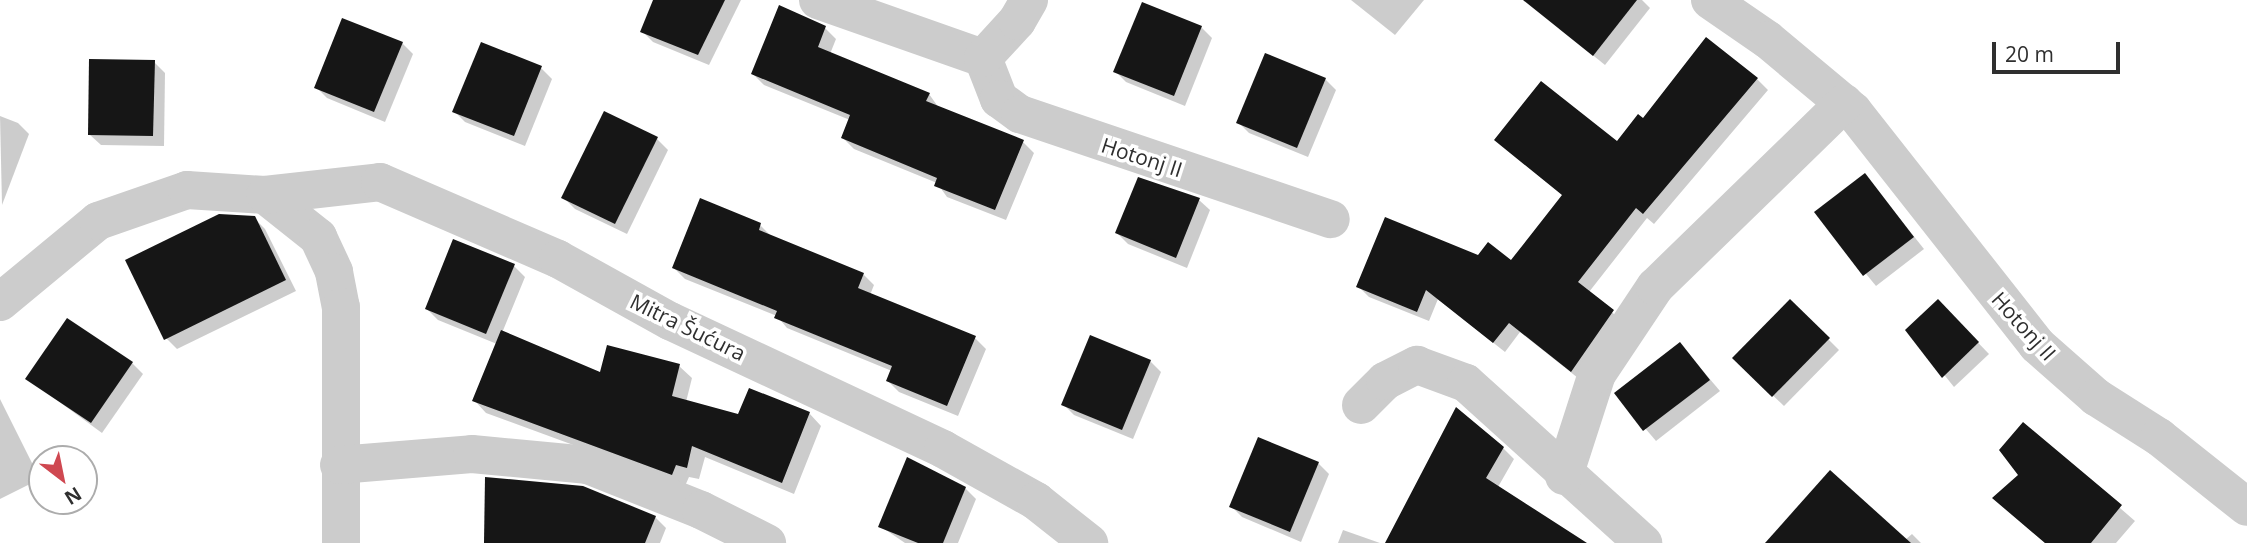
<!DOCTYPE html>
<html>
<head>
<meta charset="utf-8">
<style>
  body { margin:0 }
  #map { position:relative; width:2247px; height:543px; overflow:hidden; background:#fff; font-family:"Open Sans",sans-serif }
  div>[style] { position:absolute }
  .shadow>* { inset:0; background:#0003 }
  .building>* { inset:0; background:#161616 }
  .minor>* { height:38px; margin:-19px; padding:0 19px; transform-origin:19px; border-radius:19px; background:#ccc }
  span { translate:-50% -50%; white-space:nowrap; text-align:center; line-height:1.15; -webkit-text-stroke:7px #fff; paint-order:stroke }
  .street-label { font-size:21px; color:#2f2f2f }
  .north { position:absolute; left:28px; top:445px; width:70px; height:70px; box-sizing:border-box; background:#fff; border:2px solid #acacac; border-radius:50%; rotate:148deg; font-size:19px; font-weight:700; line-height:28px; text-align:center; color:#2f2f2f }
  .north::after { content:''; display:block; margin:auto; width:24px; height:32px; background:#cf4851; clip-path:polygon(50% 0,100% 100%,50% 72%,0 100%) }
  .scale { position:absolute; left:1992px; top:42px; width:128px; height:32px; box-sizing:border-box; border:4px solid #2f2f2f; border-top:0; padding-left:9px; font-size:21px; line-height:24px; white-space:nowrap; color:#2f2f2f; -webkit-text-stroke:5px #fff; paint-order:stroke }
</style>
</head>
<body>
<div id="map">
  <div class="shadow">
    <div style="clip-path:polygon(655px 0,741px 0,709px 65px,653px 42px,642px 31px)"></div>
    <div style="clip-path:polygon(1351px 0,1424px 0,1395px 35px)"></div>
    <div style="clip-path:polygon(1555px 0,1642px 0,1650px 8px,1605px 65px,1543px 15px)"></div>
    <div style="clip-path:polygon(1143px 4px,1201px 27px,1212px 38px,1185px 106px,1126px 82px,1115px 71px)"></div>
    <div style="clip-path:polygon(343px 20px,402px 43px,413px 54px,385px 122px,327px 98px,316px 87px)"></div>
    <div style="clip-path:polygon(825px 28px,836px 39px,830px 54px,929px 94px,939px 108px,1023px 142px,1034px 153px,1006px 220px,947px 197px,937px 183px,854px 149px,843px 138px,850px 120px,764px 85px,753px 74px)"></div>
    <div style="clip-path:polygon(482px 44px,541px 68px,552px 79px,525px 146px,465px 122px,454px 111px)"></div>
    <div style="clip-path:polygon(154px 62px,165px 73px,164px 146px,101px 145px,89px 134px)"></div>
    <div style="clip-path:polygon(1325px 79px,1336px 90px,1308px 157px,1249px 133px,1238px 122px)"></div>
    <div style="clip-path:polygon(1757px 79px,1768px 90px,1654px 224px,1647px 218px,1589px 292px,1623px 322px,1583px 382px,1520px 332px,1505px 352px,1438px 299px,1429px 321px,1369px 297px,1358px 286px,1479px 257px,1511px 263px,1564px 196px,1496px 140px,1617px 143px,1643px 120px)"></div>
    <div style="clip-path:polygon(0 116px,18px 123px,29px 134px,2px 205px)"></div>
    <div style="clip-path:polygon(657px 139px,668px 150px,627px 234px,575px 209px,564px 198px)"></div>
    <div style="clip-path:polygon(1865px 175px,1924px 249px,1876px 286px,1816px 213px)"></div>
    <div style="clip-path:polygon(1139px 179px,1199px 200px,1210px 210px,1187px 268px,1128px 244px,1117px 233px)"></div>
    <div style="clip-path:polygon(254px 218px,265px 229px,296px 291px,177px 349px,166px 338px)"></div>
    <div style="clip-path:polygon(760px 225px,771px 236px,863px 274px,874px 285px,870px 295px,975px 338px,986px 349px,958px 416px,899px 392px,888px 381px,892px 371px,787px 328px,777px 316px,685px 279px,674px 268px)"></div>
    <div style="clip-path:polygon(514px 266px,525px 277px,502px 333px,601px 374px,679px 366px,692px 378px,686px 402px,739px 416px,809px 413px,821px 426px,794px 494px,705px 457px,699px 479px,689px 477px,685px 486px,486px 413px,474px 400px,497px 344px,438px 320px,427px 309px)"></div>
    <div style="clip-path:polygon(1790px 301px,1839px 350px,1784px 406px,1734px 358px)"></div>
    <div style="clip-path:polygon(1938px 301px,1989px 354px,1954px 387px,1908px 330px)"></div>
    <div style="clip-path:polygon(1680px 344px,1720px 391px,1656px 441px,1616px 394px)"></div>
    <div style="clip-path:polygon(1150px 361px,1161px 372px,1133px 439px,1074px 415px,1063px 404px)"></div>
    <div style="clip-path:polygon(132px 363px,143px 374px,102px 433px,28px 379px)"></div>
    <div style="clip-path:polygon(0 399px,40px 479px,0 499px)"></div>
    <div style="clip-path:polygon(2023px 424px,2135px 521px,2116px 543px,2045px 543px,1994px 498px,2020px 475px)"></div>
    <div style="clip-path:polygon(1503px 448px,1514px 459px,1498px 487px,1574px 543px,1387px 543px)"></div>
    <div style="clip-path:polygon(1318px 463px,1329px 474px,1301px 542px,1242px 517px,1231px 506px)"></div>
    <div style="clip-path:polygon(965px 488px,976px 499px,958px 543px,905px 543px,880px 526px)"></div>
    <div style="clip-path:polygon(655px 517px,666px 528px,660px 543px,486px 543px)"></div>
    <div style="clip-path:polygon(1343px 530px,1380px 543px,1338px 543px)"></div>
    <div style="clip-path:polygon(1912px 534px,1921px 543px,1768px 543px,1905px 540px)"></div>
  </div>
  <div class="building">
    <div style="clip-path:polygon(653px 0,725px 0,698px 55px,640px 32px)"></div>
    <div style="clip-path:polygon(1523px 0,1637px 0,1593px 56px)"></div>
    <div style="clip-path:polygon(1142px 2px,1202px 26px,1174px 96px,1113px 72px)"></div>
    <div style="clip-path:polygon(779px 5px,826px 26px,818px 47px,930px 93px,926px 101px,1024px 140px,995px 210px,934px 186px,937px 178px,841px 138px,850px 115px,751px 74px)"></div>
    <div style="clip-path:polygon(342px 18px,403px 42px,374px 112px,314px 88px)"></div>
    <div style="clip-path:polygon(1706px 37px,1758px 78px,1643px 214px,1636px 208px,1578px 282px,1614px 310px,1571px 372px,1509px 323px,1493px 343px,1426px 290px,1417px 312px,1356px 287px,1385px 217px,1478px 255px,1488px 242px,1511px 260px,1562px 195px,1494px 140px,1541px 81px,1617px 141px,1638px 114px,1643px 118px)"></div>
    <div style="clip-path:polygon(481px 42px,542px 66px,514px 136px,452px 112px)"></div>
    <div style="clip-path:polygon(1265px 53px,1326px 78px,1297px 148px,1236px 123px)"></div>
    <div style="clip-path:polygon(89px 59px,155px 60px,153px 136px,88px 135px)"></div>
    <div style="clip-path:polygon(604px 111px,658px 137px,615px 224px,561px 198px)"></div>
    <div style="clip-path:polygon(1865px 173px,1914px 237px,1863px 276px,1814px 212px)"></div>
    <div style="clip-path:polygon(1138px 177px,1200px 198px,1176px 258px,1115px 233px)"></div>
    <div style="clip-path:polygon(700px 198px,761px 223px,759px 230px,864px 273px,858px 288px,976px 336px,947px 406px,886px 381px,892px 366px,774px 318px,777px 311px,672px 268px)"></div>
    <div style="clip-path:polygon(219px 214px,255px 216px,286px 280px,164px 340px,125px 260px)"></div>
    <div style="clip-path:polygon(453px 239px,515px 264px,486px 334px,425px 309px)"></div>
    <div style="clip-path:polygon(1790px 299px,1830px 338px,1772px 397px,1732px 358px)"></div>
    <div style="clip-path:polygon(1938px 299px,1979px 342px,1942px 378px,1905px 330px)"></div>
    <div style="clip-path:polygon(67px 318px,133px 362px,91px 423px,25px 379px)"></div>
    <div style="clip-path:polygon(501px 330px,600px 372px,607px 345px,680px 364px,672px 396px,738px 414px,749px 388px,810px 412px,782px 483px,692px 446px,687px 468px,676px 465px,672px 475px,472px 401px)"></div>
    <div style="clip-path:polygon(1090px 335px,1151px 360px,1122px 430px,1061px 405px)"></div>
    <div style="clip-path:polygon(1680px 342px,1710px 380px,1643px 431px,1614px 393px)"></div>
    <div style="clip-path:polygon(1456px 407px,1504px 447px,1486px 478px,1587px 543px,1385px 543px)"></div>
    <div style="clip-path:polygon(2023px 422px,2122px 505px,2091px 543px,2045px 543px,1992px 498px,2018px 475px,1999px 450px)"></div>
    <div style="clip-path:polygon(1258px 437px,1319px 462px,1290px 532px,1229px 507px)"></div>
    <div style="clip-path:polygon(907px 457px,966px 487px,943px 543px,918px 543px,878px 527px)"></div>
    <div style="clip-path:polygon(1830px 470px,1911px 543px,1765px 543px)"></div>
    <div style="clip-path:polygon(485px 477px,583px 486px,656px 516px,645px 543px,484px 543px)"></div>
  </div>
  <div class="minor">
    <div style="left:818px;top:0;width:175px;rotate:19.4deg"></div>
    <div style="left:983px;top:58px;width:44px;rotate:68.7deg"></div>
    <div style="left:999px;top:99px;width:26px;rotate:36deg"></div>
    <div style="left:1020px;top:114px;width:328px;rotate:18.7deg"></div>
    <div style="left:1710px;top:0;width:70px;rotate:34.6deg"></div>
    <div style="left:1768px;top:40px;width:111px;rotate:39.9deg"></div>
    <div style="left:1853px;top:111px;width:298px;rotate:51.8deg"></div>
    <div style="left:2037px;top:345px;width:79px;rotate:41.4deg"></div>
    <div style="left:2096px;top:397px;width:75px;rotate:32.4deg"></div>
    <div style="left:2159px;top:437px;width:112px;rotate:38.5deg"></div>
    <div style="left:983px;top:58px;width:50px;rotate:-47.4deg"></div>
    <div style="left:1017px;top:21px;width:24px;rotate:-60deg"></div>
    <div style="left:265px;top:195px;width:68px;rotate:38.4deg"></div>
    <div style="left:318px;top:237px;width:38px;rotate:65deg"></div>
    <div style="left:334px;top:272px;width:36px;rotate:79deg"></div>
    <div style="left:341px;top:307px;width:236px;rotate:90deg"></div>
    <div style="left:0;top:302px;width:127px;rotate:-39.6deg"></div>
    <div style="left:98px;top:221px;width:94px;rotate:-19.2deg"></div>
    <div style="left:187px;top:190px;width:78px;rotate:3.7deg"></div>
    <div style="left:265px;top:195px;width:116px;rotate:-6.4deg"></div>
    <div style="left:380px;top:182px;width:194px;rotate:23.4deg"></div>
    <div style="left:558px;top:259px;width:128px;rotate:29deg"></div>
    <div style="left:670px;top:321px;width:302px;rotate:25.1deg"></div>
    <div style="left:943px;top:449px;width:107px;rotate:29.2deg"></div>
    <div style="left:1036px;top:501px;width:68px;rotate:38.4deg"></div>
    <div style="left:1361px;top:405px;width:34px;rotate:-45deg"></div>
    <div style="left:1385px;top:381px;width:36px;rotate:-27deg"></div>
    <div style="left:1417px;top:365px;width:52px;rotate:20.2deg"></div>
    <div style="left:1466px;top:383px;width:239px;rotate:42.1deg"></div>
    <div style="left:339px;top:465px;width:133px;rotate:-4.7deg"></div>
    <div style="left:472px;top:454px;width:117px;rotate:5.4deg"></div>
    <div style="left:588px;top:465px;width:122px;rotate:21.7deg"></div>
    <div style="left:701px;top:510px;width:74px;rotate:26.6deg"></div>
    <div style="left:1564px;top:476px;width:107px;rotate:-72.1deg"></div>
    <div style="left:1597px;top:374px;width:105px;rotate:-56.3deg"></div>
    <div style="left:1655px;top:287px;width:264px;rotate:-44.2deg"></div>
  </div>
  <div class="street-label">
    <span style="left:1142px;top:157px;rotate:18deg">Hotonj II</span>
    <span style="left:2024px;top:326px;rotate:48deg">Hotonj II</span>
    <span style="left:688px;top:327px;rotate:26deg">Mitra Šućura</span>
  </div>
  <div class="north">N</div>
  <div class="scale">20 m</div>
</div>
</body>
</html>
